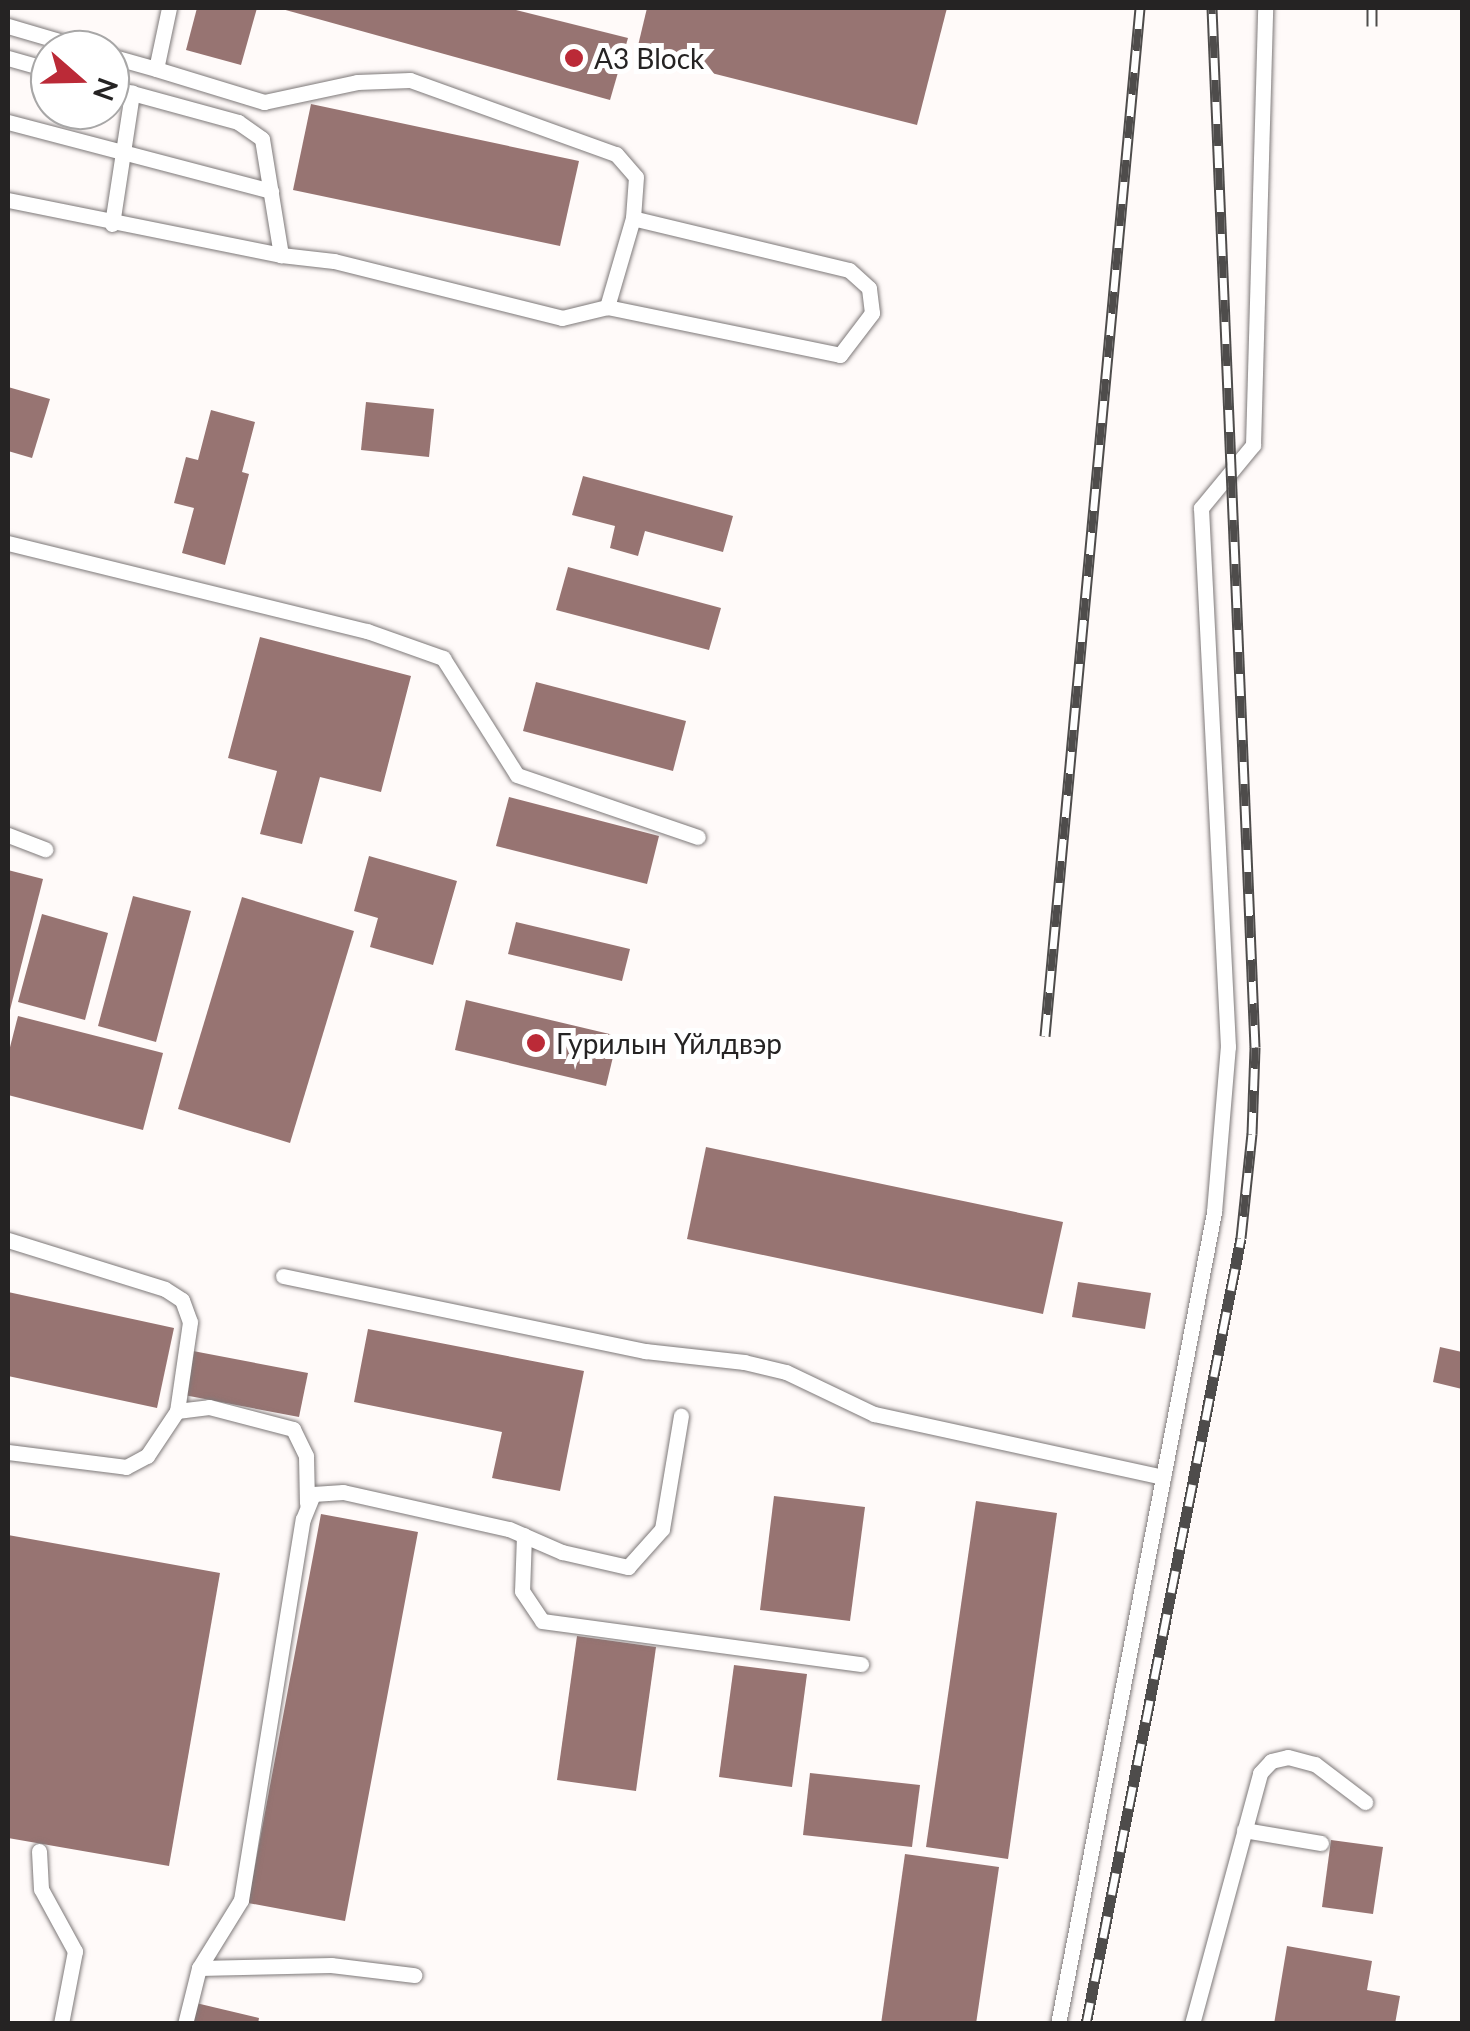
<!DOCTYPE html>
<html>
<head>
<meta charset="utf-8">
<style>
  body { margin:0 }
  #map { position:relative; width:1470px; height:2031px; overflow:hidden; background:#fffaf9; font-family:Lato,sans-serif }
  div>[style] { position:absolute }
  .building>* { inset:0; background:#977472 }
  .roads { filter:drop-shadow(0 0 2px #7e7979) drop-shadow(0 0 2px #7e7979) }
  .lane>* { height:15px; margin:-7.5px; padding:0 7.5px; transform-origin:7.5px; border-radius:7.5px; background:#fff }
  .rail>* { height:11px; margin-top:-5.5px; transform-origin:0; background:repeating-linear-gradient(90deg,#fff 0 22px,#4e4c4b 0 44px); box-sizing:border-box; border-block:2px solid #4e4c4b }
  .dots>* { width:28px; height:28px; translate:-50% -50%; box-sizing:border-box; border:5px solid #fff; border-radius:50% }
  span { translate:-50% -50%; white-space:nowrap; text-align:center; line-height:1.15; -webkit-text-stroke:10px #fff; paint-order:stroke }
  .poi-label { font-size:28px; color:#252323 }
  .left { translate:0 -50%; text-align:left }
  .frame { position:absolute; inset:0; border:10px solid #252323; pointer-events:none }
  .north { position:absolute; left:30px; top:30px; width:100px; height:100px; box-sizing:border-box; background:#fff; border:2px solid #a8a7a7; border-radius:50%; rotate:110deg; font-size:28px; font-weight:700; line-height:40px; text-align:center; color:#252323 }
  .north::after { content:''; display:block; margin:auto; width:35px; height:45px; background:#bb2a37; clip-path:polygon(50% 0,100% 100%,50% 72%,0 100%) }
</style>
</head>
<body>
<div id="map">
  <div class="building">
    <div style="clip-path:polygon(197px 8px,257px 8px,241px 65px,186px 50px)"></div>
    <div style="clip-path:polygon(508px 8px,628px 38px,610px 100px,282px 9px)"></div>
    <div style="clip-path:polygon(647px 8px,947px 8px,917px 125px,636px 54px)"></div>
    <div style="clip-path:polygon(311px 104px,579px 161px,560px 246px,293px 190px)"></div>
    <div style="clip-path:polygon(8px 387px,50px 399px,32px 458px,8px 451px)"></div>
    <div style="clip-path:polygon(366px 402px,434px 409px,429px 457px,361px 450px)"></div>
    <div style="clip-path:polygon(211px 410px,255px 422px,242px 472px,249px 474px,225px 565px,182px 553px,194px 508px,174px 503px,186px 457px,198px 460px)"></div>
    <div style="clip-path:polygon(583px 476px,733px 516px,723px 552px,645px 531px,638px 556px,610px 548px,615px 526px,572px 515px)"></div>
    <div style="clip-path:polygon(568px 567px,721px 608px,709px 650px,556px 610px)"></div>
    <div style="clip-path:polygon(260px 637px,411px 676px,381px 792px,320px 777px,302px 844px,260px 834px,277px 771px,228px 758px)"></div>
    <div style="clip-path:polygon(536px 682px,686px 721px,673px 771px,523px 731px)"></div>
    <div style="clip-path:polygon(509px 797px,659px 836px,647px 884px,496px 846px)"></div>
    <div style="clip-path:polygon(369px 856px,457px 881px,433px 965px,370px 947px,378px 918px,354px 911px)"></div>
    <div style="clip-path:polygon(8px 870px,43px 879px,9px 1014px,8px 1014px)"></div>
    <div style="clip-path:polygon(133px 896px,191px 911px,156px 1042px,98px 1026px)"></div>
    <div style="clip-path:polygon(242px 897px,354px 931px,290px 1143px,178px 1109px)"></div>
    <div style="clip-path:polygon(42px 914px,108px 933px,85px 1020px,18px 1002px)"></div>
    <div style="clip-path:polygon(516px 922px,630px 949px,622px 981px,508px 954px)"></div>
    <div style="clip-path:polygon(466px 1000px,618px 1036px,606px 1086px,455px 1050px)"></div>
    <div style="clip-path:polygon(18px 1016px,163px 1053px,143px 1130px,8px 1095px,8px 1055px)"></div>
    <div style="clip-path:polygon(706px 1147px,1063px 1222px,1043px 1314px,687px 1239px)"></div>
    <div style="clip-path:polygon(1078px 1282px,1151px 1293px,1145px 1329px,1072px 1317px)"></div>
    <div style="clip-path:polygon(8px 1292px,174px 1328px,157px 1408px,8px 1376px)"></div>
    <div style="clip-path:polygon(368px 1329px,584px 1371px,560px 1491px,492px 1478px,502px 1432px,354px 1402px)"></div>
    <div style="clip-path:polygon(1440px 1347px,1462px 1352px,1462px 1389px,1433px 1382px)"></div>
    <div style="clip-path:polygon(193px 1351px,308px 1373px,299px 1417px,184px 1395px)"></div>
    <div style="clip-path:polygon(774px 1496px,865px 1507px,850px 1621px,760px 1610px)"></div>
    <div style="clip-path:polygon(976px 1501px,1057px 1513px,1008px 1859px,926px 1847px)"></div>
    <div style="clip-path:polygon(321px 1514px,418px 1532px,345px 1921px,248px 1903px)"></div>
    <div style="clip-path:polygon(8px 1535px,220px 1573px,169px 1866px,8px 1838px)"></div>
    <div style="clip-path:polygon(577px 1636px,656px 1647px,636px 1791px,557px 1780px)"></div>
    <div style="clip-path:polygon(734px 1665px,807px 1674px,792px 1787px,719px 1777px)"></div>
    <div style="clip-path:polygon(810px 1773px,920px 1785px,912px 1847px,803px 1835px)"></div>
    <div style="clip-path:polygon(1331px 1840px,1383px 1847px,1373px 1914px,1322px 1907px)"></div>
    <div style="clip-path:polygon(905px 1854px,999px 1867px,976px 2024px,881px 2024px)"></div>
    <div style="clip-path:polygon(1287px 1946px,1372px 1961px,1367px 1990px,1400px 1996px,1395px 2024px,1274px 2024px)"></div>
    <div style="clip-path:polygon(196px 2003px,259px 2018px,258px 2024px,191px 2024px)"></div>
  </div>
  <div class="roads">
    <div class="lane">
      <div style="left:169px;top:8px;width:62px;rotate:102deg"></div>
      <div style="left:156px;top:69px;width:113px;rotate:17deg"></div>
      <div style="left:264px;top:102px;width:95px;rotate:-12.1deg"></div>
      <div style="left:357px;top:82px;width:53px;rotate:-2.2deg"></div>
      <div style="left:410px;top:80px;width:219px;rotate:19.8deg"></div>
      <div style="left:616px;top:154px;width:30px;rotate:49deg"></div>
      <div style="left:636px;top:177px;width:41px;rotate:94.2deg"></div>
      <div style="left:633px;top:218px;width:93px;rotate:106.3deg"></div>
      <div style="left:8px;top:26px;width:85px;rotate:16.3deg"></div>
      <div style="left:110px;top:56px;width:48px;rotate:15.8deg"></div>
      <div style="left:8px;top:58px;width:44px;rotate:15.9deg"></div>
      <div style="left:110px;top:87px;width:133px;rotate:15.3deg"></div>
      <div style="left:238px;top:122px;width:29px;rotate:35deg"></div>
      <div style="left:262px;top:139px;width:118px;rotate:80.7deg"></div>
      <div style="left:281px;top:255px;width:53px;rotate:6.5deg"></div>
      <div style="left:334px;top:261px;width:235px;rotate:14deg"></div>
      <div style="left:562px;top:318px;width:46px;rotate:-13.7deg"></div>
      <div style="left:607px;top:307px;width:238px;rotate:11.6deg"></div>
      <div style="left:840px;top:355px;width:53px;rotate:-52.7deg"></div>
      <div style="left:872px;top:313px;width:25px;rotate:-97deg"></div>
      <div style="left:869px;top:288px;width:27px;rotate:-138deg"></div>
      <div style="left:849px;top:270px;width:222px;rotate:-166.5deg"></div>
      <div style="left:8px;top:122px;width:272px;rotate:14.7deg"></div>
      <div style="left:8px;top:200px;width:278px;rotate:11.4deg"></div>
      <div style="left:112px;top:224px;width:133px;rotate:-81.3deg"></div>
      <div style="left:8px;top:543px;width:370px;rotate:13.8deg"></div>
      <div style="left:367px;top:631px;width:81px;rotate:19.6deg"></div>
      <div style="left:443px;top:658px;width:138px;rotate:57.7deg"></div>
      <div style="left:517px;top:775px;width:191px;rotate:18.9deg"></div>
      <div style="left:8px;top:835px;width:40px;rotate:21deg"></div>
      <div style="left:8px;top:1240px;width:164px;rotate:17.3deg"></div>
      <div style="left:165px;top:1289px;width:20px;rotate:33deg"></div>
      <div style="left:182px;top:1300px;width:23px;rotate:70deg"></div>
      <div style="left:190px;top:1322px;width:90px;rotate:98.3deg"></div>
      <div style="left:283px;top:1276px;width:370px;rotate:11.7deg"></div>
      <div style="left:645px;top:1351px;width:100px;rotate:6.3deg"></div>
      <div style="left:744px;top:1362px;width:43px;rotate:13.4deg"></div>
      <div style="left:786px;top:1372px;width:98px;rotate:25.5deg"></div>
      <div style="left:874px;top:1414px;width:296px;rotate:12.3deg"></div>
      <div style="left:8px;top:1452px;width:119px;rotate:7.2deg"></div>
      <div style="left:126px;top:1467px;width:24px;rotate:-28deg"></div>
      <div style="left:147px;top:1456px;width:54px;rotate:-56.3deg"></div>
      <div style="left:177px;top:1411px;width:32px;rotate:-7deg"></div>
      <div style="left:209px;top:1407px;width:87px;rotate:14.7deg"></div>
      <div style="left:293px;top:1429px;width:30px;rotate:64deg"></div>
      <div style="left:306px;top:1456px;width:47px;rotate:88.8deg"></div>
      <div style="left:524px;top:1535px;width:56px;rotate:92deg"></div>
      <div style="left:522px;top:1591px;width:36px;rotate:56deg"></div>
      <div style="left:542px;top:1621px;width:322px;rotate:7.7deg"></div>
      <div style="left:1244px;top:1830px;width:78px;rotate:9.6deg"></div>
      <div style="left:39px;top:1851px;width:38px;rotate:87deg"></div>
      <div style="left:41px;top:1889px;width:71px;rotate:61.3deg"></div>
      <div style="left:75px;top:1951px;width:74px;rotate:100.9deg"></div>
      <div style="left:199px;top:1968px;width:132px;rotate:-1.3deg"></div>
      <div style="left:331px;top:1965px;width:84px;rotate:6.9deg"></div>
      <div style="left:185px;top:2024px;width:58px;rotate:-76deg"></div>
      <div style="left:199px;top:1968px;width:80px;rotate:-58.3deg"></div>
      <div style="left:241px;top:1900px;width:386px;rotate:-80.8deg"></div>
      <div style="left:303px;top:1519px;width:27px;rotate:-68deg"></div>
      <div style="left:313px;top:1494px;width:30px;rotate:-4deg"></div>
      <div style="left:343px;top:1492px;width:170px;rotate:12.6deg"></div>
      <div style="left:509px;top:1529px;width:58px;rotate:23.5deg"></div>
      <div style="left:562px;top:1552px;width:68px;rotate:12.8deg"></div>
      <div style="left:628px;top:1567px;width:51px;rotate:-48.2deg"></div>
      <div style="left:662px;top:1529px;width:115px;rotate:-80.5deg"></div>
      <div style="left:1058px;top:2024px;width:827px;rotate:-79.12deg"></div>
      <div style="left:1214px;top:1212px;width:166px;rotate:-85.2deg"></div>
      <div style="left:1228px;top:1047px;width:540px;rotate:-92.87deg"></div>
      <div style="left:1201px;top:508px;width:82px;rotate:-50.5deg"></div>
      <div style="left:1253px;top:445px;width:437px;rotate:-88.4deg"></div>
      <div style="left:1192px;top:2024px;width:260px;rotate:-74.8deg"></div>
      <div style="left:1260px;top:1773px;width:16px;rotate:-47deg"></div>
      <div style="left:1271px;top:1761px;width:17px;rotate:-13deg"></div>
      <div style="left:1288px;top:1757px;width:28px;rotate:15deg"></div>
      <div style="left:1315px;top:1764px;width:63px;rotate:37.2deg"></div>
    </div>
  </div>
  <div class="rail">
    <div style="left:1372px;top:8px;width:18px;rotate:90deg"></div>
    <div style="left:1045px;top:1036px;width:1032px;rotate:-84.72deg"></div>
    <div style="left:1086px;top:2024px;width:801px;rotate:-78.84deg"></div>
    <div style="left:1241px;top:1238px;width:105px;rotate:-84deg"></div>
    <div style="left:1252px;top:1134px;width:87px;rotate:-88deg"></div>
    <div style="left:1255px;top:1047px;width:1040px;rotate:-92.37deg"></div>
  </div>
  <div class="dots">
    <div style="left:574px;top:58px;background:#bb2a37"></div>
    <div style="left:536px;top:1043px;background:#bb2a37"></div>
  </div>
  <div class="poi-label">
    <span class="left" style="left:594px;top:58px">A3 Block</span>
    <span class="left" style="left:556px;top:1043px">Гурилын Үйлдвэр</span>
  </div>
  <div class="frame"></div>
  <div class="north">N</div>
</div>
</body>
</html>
